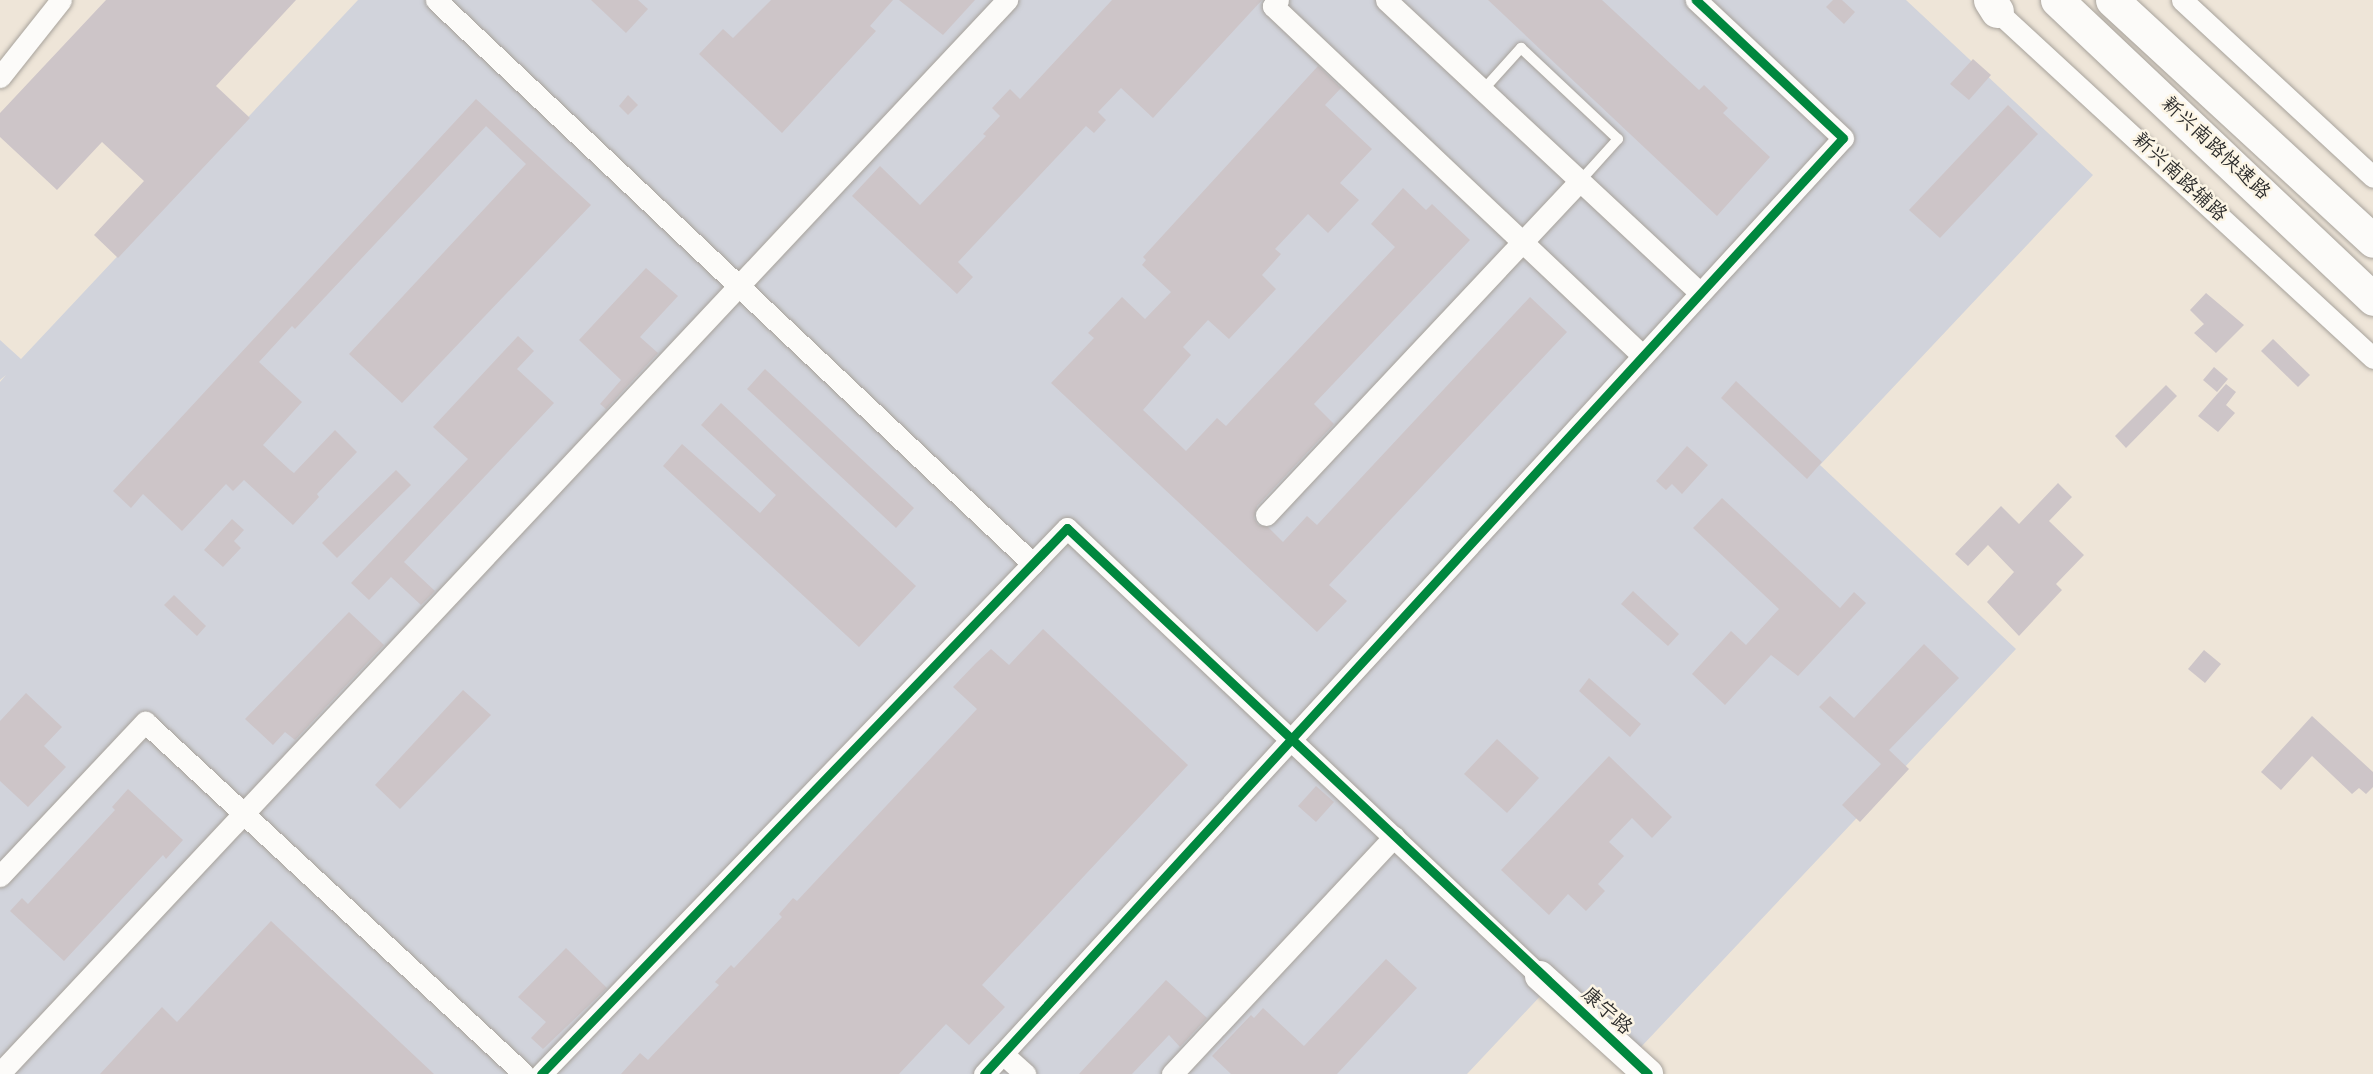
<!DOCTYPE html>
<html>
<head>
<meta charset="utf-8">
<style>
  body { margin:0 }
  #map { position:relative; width:2373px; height:1074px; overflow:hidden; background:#eee5d8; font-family:"Indie Flower","LXGW WenKai TC",sans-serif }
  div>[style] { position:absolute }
  .industrial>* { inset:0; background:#d1d3db }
  .building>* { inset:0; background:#cdc5c8 }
  .roads { filter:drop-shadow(0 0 2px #a7a29b) drop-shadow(0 0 2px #a7a29b) }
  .lane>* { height:10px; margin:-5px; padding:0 5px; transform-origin:5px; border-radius:5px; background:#fcfbf9 }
  .street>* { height:21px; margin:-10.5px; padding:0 10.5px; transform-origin:10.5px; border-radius:10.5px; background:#fcfbf9 }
  .secondary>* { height:30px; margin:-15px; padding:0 15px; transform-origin:15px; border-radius:15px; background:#fcfbf9 }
  .primary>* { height:33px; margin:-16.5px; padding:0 16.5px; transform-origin:16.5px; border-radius:16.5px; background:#fcfbf9 }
  .cycleway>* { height:9px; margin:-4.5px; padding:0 4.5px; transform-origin:4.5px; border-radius:4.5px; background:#00873e }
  span { translate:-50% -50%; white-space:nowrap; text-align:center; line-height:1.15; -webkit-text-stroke:5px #fcf5e5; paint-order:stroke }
  .street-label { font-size:20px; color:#2b2b2b }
</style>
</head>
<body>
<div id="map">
  <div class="industrial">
    <div style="clip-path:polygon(358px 0,1906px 0,2093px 175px,1820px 465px,2016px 649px,1625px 1064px,1546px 990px,1467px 1074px,0 1074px,0 382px,6px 375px,0 380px,0 340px,21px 359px)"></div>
  </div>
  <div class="building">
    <div style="clip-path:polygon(106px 0,296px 0,216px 86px,250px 118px,118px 258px,94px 235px,144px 181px,102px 142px,57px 190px,0 137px,0 113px)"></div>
    <div style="clip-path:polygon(591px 0,638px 0,648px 9px,626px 33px)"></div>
    <div style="clip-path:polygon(771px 0,893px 0,870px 26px,876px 31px,782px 133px,699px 54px,723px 29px,733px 38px)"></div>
    <div style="clip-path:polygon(899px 0,975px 0,943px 35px)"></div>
    <div style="clip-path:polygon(1112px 0,1262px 0,1153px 118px,1121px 88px,1098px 112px,1106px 120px,1094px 133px,1086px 126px,958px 262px,973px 277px,957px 294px,852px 196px,880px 166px,920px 205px,986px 136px,983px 134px,1000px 116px,992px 108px,1010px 89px,1020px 99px)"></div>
    <div style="clip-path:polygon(1488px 0,1602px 0,1699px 90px,1704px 85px,1728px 108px,1723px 113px,1770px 157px,1717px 216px)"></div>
    <div style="clip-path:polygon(1833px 0,1842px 0,1855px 12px,1844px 24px,1826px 7px)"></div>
    <div style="clip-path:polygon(1973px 59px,1991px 75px,1969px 100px,1950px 84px)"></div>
    <div style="clip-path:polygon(1318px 66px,1341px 88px,1325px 105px,1372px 149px,1340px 183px,1359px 200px,1328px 233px,1308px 214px,1275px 249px,1281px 254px,1262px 275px,1276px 289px,1229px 339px,1208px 320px,1183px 347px,1191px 355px,1143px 410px,1186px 451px,1217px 418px,1226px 426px,1395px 247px,1371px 224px,1403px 188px,1426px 210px,1432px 204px,1470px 240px,1314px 404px,1334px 424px,1257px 506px,1254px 518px,1258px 525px,1268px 527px,1283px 542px,1307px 516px,1317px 525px,1530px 297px,1567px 332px,1329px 585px,1347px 601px,1317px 632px,1051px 383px,1094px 338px,1088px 333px,1122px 297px,1145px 319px,1171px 292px,1142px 265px,1146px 260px,1143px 257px)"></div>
    <div style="clip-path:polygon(628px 95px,638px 105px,628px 115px,619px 106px)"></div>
    <div style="clip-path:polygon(476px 99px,591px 205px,402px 403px,349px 354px,526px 164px,486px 126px,489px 123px,295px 329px,292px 326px,259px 362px,302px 402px,263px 445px,290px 470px,294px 473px,335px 430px,357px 452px,317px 494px,319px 497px,293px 525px,244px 480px,233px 491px,226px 484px,182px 531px,143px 494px,131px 508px,113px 491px)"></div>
    <div style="clip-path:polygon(2008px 105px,2038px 134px,1940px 238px,1909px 210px)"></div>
    <div style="clip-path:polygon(646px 268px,678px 296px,640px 337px,658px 353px,606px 409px,600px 404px,621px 380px,579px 340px)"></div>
    <div style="clip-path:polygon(2206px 293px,2244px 325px,2216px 353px,2194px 333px,2204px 324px,2190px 310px)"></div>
    <div style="clip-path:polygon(518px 336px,534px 351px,517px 369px,554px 403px,404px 562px,435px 591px,421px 605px,391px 577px,369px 600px,351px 583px,468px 459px,433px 427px)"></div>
    <div style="clip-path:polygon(2273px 339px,2310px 375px,2298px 387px,2261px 351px)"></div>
    <div style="clip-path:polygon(2214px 367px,2228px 379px,2217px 392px,2203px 380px)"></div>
    <div style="clip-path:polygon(765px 369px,914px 508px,896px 528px,747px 389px)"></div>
    <div style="clip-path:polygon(1736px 381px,1822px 462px,1807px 479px,1721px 398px)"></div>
    <div style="clip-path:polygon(2226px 384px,2236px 392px,2226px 405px,2235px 413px,2218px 432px,2198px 416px)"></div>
    <div style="clip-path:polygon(2166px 385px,2177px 396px,2126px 448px,2115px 436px)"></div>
    <div style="clip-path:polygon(721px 403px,916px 586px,859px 647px,663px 466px,682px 444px,760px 513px,776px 495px,701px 425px)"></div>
    <div style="clip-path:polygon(1687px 446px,1708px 465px,1682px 494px,1672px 484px,1666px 490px,1656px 481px)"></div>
    <div style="clip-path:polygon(396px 470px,411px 485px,337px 558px,322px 543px)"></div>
    <div style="clip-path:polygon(2058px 483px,2072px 497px,2049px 521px,2084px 555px,2056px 584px,2062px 590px,2019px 636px,1987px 602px,2014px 572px,1988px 545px,1968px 566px,1955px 554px,2001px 506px,2019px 524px)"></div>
    <div style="clip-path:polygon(1722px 498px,1840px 608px,1854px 592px,1866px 603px,1798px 676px,1771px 655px,1725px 705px,1692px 674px,1731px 631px,1746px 645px,1779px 609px,1693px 528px)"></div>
    <div style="clip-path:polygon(232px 519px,244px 530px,234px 541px,241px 548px,223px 567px,204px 550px)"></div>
    <div style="clip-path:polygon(1633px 591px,1679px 634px,1668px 646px,1621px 604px)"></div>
    <div style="clip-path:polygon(174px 595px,206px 626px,197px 636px,164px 605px)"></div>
    <div style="clip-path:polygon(349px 612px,384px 645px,295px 740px,285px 732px,273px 745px,245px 719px)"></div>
    <div style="clip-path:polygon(1043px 629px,1188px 765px,982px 985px,1005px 1007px,969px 1045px,946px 1024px,899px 1074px,621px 1074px,640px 1053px,648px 1060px,719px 985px,715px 982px,731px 965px,734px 968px,782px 917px,779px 914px,793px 898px,797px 901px,977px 709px,953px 687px,976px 663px,991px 649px,1009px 665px)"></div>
    <div style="clip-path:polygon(1924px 644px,1959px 678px,1889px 750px,1909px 769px,1860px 822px,1842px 805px,1881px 764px,1819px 707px,1830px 696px,1854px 718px)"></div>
    <div style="clip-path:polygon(2204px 650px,2221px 664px,2205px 683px,2188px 669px)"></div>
    <div style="clip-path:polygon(1589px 678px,1641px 724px,1630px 737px,1579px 691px)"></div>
    <div style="clip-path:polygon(463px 690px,491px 715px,400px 809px,375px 785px)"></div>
    <div style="clip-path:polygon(26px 693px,62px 727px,44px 746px,66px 767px,28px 807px,0 781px,0 721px)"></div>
    <div style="clip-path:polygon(2312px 716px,2373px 772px,2373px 787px,2366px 794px,2359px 788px,2352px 794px,2312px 756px,2281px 790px,2261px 772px)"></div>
    <div style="clip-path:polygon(1497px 739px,1539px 778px,1507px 813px,1464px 774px)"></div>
    <div style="clip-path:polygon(1609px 756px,1672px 817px,1652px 838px,1632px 818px,1609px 842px,1624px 856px,1598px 884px,1605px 891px,1586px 911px,1568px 894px,1549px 915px,1501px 870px)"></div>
    <div style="clip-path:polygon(1316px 786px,1334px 802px,1316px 822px,1298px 806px)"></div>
    <div style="clip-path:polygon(128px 789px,183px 840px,166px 859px,163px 855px,64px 961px,10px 911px,22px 898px,28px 904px,115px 810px,112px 807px)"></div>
    <div style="clip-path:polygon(271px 921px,434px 1074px,100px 1074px,162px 1007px,177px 1022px)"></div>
    <div style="clip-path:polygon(566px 948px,607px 988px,543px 1049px,531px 1038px,546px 1022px,518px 997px)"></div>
    <div style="clip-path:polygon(1386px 959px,1417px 988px,1337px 1074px,1231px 1074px,1212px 1056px,1251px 1015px,1254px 1018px,1263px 1008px,1304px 1046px)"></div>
    <div style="clip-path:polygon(1166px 980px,1207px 1018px,1180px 1047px,1169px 1035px,1132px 1074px,1079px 1074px)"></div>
  </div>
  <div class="roads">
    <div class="lane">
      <div style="left:1483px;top:90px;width:57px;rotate:-47.9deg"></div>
      <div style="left:1521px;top:48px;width:133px;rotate:43.2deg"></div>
      <div style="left:1618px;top:139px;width:57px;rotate:132.1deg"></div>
    </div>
    <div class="street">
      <div style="left:436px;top:0;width:821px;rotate:43.37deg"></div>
      <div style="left:1278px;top:0;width:8px;rotate:130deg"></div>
      <div style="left:1273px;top:6px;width:509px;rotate:43.41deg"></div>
      <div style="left:1386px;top:0;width:429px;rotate:43deg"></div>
      <div style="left:2182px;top:0;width:260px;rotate:42.8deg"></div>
      <div style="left:1987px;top:2px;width:525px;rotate:42.68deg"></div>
      <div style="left:0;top:77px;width:98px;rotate:-51.6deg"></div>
      <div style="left:1266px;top:515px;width:458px;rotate:-46.8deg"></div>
      <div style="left:0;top:876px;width:212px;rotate:-46.7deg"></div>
      <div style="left:145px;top:722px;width:517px;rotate:42.88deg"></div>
      <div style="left:1003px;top:1054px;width:30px;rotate:42deg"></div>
      <div style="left:0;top:1073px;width:1472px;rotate:-46.82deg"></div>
      <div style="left:541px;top:1074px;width:758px;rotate:-46.07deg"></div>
      <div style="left:1067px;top:528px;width:651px;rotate:43.45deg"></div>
      <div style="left:984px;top:1074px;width:1270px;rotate:-47.46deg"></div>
      <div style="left:1843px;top:138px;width:202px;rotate:-136.8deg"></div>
      <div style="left:1172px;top:1074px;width:325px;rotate:-46.9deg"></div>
    </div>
    <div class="secondary">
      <div style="left:1540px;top:976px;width:146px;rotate:42.2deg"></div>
    </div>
    <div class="primary">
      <div style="left:1990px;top:0;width:13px;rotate:58deg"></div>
      <div style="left:2057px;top:0;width:435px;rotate:43.4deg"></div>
      <div style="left:2112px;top:0;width:355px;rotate:42.7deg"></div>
    </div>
  </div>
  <div class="cycleway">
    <div style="left:541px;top:1074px;width:758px;rotate:-46.07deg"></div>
    <div style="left:1067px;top:528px;width:797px;rotate:43.22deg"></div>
    <div style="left:984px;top:1074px;width:1270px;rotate:-47.46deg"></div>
    <div style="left:1843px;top:138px;width:202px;rotate:-136.8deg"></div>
  </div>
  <div class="street-label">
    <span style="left:2215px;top:149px;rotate:43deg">新兴南路快速路</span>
    <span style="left:2179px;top:178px;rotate:43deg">新兴南路辅路</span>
    <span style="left:1606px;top:1012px;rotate:42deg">康宁路</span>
  </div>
</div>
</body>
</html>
